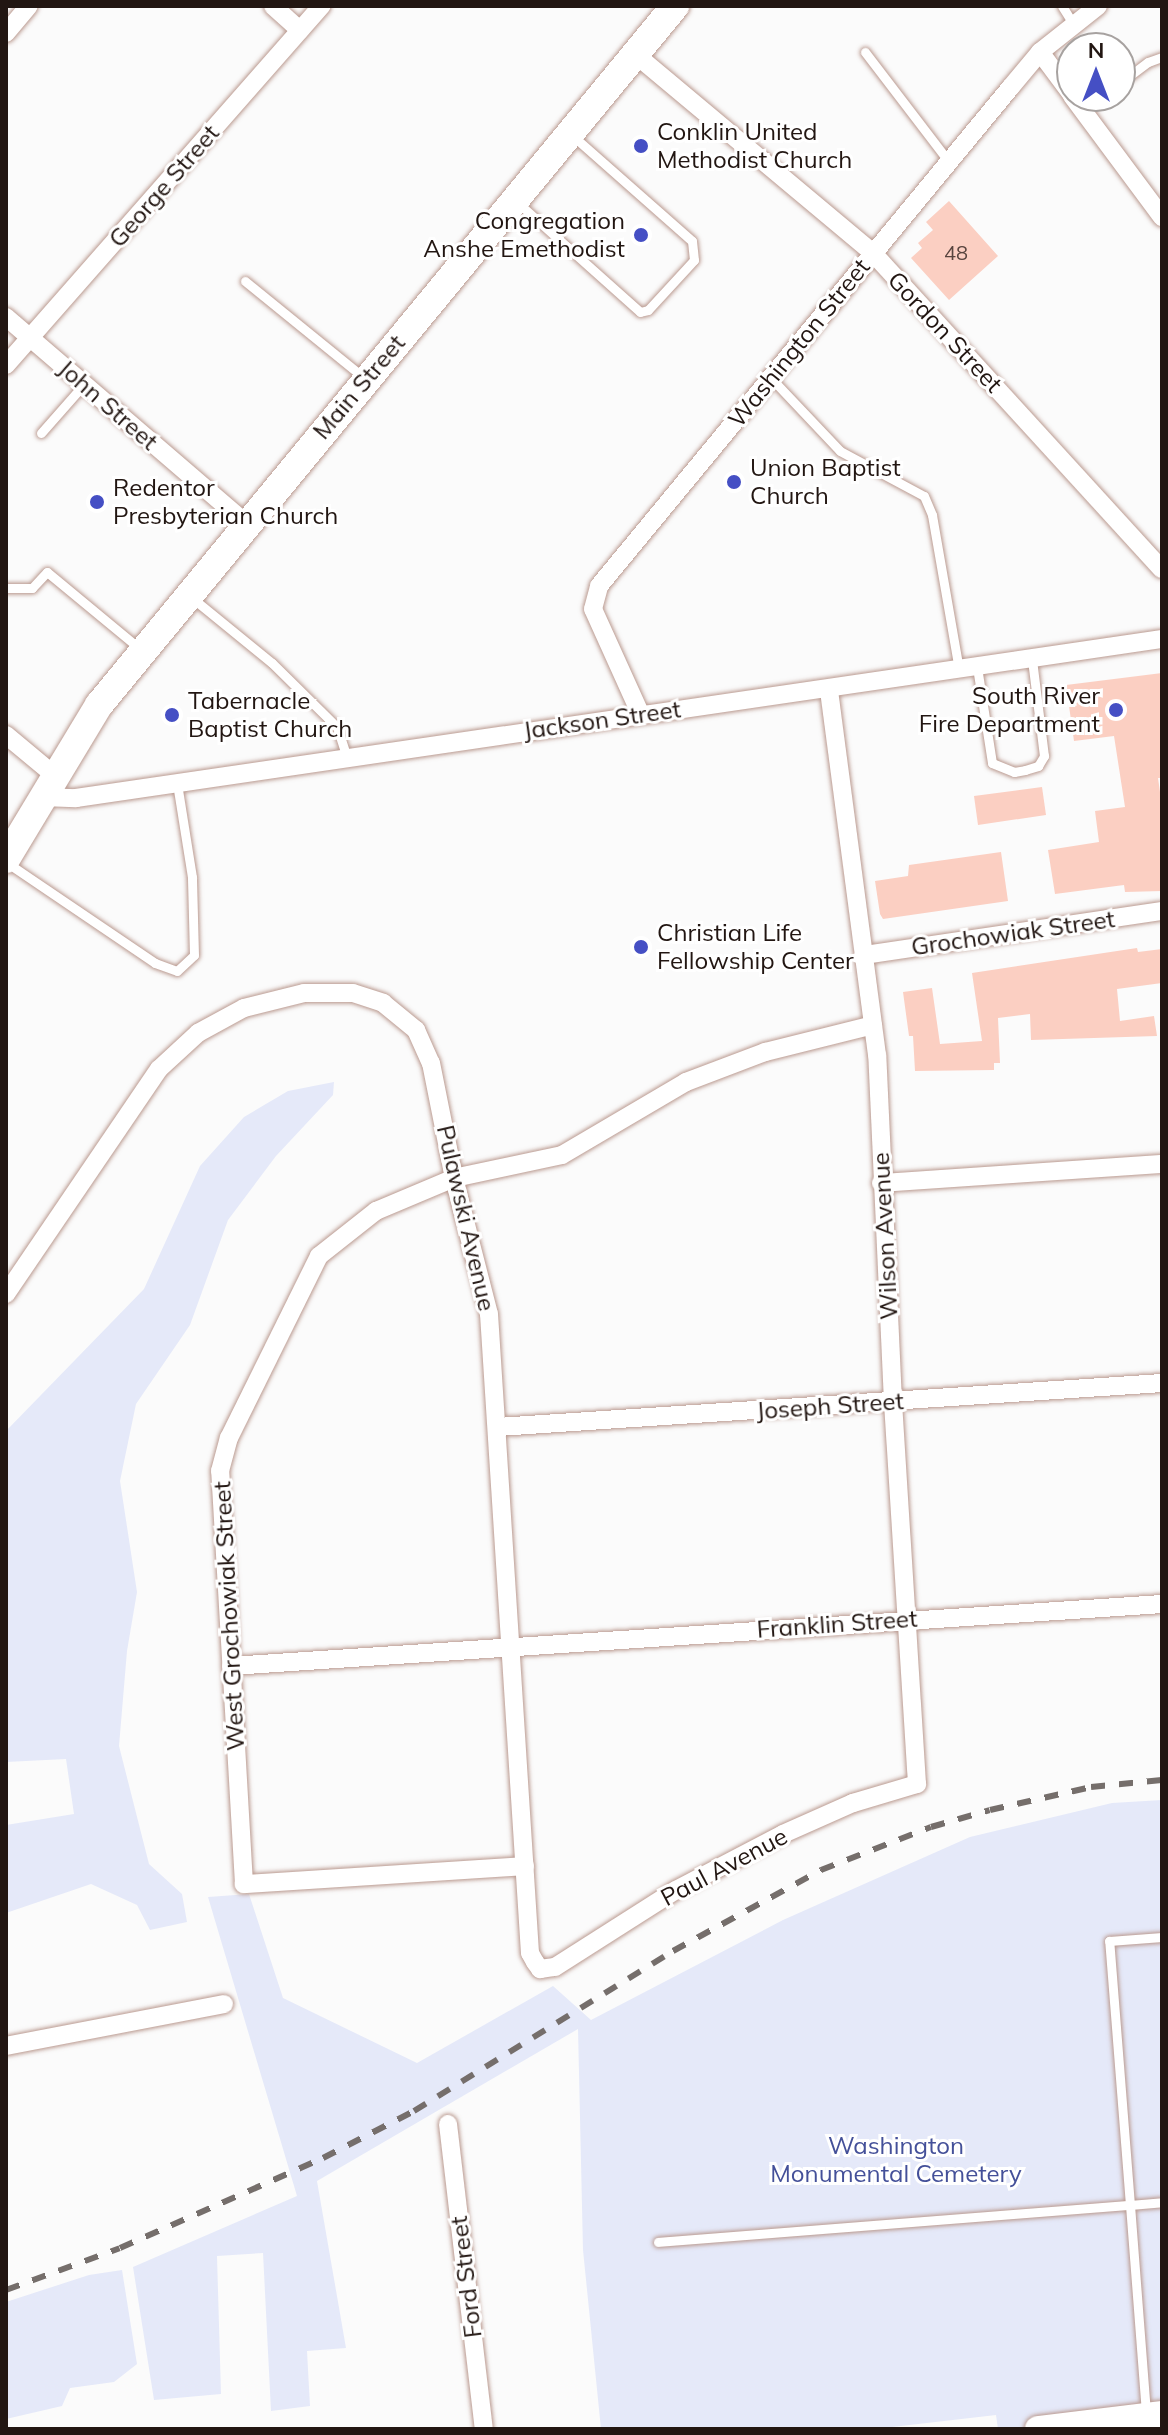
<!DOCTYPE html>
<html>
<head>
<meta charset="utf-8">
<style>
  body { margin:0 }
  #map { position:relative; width:1168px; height:2435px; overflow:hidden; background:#fbfbfb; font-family:Mulish,sans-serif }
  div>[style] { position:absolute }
  .green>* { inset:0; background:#e5e9f9 }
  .building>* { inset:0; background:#fbcfc2 }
  .roads { filter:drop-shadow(0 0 2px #ba9a90) drop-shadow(0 0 2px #ba9a90) }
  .lane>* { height:9px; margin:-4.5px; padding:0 4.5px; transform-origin:4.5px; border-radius:4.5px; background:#fff }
  .street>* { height:18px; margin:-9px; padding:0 9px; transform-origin:9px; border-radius:9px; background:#fff }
  .secondary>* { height:26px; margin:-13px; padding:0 13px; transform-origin:13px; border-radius:13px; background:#fff }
  .primary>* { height:28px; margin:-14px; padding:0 14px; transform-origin:14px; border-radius:14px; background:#fff }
  .rail>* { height:6px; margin-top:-3px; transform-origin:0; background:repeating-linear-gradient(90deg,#756e6b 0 14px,transparent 0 28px) }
  .dots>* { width:22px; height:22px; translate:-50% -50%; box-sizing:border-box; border:4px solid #fff; border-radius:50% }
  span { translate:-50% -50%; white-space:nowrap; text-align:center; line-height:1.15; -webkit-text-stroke:6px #fff; paint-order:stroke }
  .number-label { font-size:20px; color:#58443e }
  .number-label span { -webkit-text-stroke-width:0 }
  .poi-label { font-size:24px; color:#221612 }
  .left { translate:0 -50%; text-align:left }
  .right { translate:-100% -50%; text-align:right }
  .street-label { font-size:24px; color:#221612 }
  .park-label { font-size:24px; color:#445099 }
  .frame { position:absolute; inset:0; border:8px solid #221612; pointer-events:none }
  .north { position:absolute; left:1056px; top:32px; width:80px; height:80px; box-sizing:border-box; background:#fff; border:2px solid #a7a2a0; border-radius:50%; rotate:0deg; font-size:22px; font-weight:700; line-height:32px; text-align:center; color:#221612 }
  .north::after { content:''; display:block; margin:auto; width:28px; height:36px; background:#454fc4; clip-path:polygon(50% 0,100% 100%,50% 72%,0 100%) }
</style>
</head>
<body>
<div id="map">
  <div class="green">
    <div style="clip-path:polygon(334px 1082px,333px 1095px,276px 1156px,228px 1220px,190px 1325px,136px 1404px,120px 1481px,137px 1592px,127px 1651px,119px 1746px,149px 1864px,182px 1894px,187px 1922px,150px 1930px,137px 1905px,91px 1884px,6px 1913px,6px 1825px,74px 1814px,66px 1759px,6px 1762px,6px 1431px,144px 1289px,200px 1166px,244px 1117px,288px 1091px)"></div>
    <div style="clip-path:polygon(1162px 1800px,1162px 2429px,998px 2429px,996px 2415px,875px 2429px,601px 2429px,583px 2250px,578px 2029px,317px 2181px,346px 2348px,307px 2351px,310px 2406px,271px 2411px,263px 2253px,217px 2256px,221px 2394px,154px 2400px,133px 2267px,297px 2196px,208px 1897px,249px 1894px,283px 1998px,417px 2063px,553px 1986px,591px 2020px,783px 1920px,970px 1837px,1112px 1803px)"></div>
    <div style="clip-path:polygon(122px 2270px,137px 2364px,114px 2382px,70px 2388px,62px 2406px,6px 2419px,6px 2302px,89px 2275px)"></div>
  </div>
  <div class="building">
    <div style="clip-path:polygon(949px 201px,998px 256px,949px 300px,911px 258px,922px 248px,918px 243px,933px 230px,926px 222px)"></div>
    <div style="clip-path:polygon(1162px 673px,1162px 778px,1158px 778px,1162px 806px,1162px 891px,1125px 892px,1124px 885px,1055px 894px,1048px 850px,1099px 842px,1095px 811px,1125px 807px,1114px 736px,1074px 741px,1066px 685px)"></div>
    <div style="clip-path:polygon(1042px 787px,1046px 815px,978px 825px,974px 796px)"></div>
    <div style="clip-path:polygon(1001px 852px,1008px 901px,883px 919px,880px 914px,875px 881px,908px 876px,909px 865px)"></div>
    <div style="clip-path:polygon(1137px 948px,1138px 952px,1162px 949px,1162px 983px,1117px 989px,1120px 1021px,1154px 1016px,1157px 1036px,1031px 1040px,1030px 1014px,998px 1018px,1000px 1063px,994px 1063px,994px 1070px,915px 1071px,913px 1036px,909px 1036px,903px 992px,932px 988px,940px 1044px,982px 1041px,972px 973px)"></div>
  </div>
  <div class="roads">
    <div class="lane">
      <div style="left:1062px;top:6px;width:22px;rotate:58deg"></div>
      <div style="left:865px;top:52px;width:138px;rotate:52.6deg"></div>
      <div style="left:1120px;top:83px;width:35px;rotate:-37deg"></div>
      <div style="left:1148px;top:62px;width:15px;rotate:-20deg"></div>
      <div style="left:1084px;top:112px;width:26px;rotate:-39deg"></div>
      <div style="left:517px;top:202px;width:165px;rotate:41.8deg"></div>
      <div style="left:640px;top:312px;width:8px;rotate:-14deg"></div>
      <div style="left:648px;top:310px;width:68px;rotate:-47.4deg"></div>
      <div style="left:694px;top:260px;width:19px;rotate:-96deg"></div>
      <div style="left:692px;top:241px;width:157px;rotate:-138.6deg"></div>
      <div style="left:245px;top:281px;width:152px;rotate:39.1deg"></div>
      <div style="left:771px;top:378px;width:100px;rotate:46.6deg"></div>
      <div style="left:840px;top:451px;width:95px;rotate:28.2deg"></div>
      <div style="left:924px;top:496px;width:21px;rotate:67deg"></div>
      <div style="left:932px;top:515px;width:157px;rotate:80.1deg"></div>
      <div style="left:41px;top:433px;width:65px;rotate:-48.7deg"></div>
      <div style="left:6px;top:588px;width:26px"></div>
      <div style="left:32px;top:588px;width:22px;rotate:-47deg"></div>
      <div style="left:47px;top:572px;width:121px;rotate:39.6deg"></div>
      <div style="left:191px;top:597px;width:104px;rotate:39.2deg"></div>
      <div style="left:272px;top:663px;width:91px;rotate:44.6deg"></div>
      <div style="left:337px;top:727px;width:33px;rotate:72deg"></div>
      <div style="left:977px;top:667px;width:97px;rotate:81.1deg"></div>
      <div style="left:992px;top:763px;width:24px;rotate:22deg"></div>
      <div style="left:1014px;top:772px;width:11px;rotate:-10deg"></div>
      <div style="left:1025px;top:770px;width:14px;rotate:-17deg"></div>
      <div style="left:1038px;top:766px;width:12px;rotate:-59deg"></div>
      <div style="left:1044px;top:756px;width:98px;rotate:-97.1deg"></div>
      <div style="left:6px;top:862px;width:180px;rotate:34.1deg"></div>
      <div style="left:155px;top:963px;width:23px;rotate:20deg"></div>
      <div style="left:177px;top:971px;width:23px;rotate:-43deg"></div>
      <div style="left:194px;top:955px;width:78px;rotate:-91.5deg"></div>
      <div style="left:192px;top:877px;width:95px;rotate:-99.1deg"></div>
      <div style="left:658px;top:2242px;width:473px;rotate:-4.5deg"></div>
      <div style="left:1130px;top:2205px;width:265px;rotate:-94.5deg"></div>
      <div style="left:1109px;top:1941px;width:53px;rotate:-4.3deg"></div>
      <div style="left:1146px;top:2413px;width:209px;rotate:-94.4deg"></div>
      <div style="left:1130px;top:2205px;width:32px;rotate:-5deg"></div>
    </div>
    <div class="street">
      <div style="left:273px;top:6px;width:36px;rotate:42deg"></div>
      <div style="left:6px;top:33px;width:35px;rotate:-50deg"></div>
      <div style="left:1040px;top:52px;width:54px;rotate:53.3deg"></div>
      <div style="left:635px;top:54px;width:310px;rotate:39.9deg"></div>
      <div style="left:873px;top:253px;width:428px;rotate:47.6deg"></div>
      <div style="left:1072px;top:96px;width:151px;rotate:53.4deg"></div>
      <div style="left:6px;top:317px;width:318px;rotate:40.7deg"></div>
      <div style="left:6px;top:365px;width:478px;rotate:-48.7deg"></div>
      <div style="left:640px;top:713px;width:114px;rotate:-114.3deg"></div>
      <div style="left:593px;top:609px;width:24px;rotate:-75deg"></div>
      <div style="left:599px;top:586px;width:646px;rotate:-50.47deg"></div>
      <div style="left:1010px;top:88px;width:47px;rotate:-50.2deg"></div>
      <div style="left:1040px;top:52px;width:74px;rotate:-38.4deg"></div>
      <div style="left:6px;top:735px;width:62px;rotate:39.8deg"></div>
      <div style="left:42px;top:797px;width:34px;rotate:2deg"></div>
      <div style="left:76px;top:798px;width:1098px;rotate:-8.33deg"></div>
      <div style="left:864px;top:955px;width:301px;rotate:-8.4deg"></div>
      <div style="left:881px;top:1183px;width:282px;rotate:-3.9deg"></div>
      <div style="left:6px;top:1294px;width:272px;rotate:-55.8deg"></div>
      <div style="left:159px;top:1069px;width:53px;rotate:-42.7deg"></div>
      <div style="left:198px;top:1033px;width:52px;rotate:-28.5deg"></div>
      <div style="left:244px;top:1008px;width:62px;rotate:-14deg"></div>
      <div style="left:304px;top:993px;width:49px"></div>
      <div style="left:353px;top:993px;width:32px;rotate:18deg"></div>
      <div style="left:383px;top:1003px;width:43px;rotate:39.3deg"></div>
      <div style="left:416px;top:1030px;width:36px;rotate:66deg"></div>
      <div style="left:431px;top:1063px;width:117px;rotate:78.7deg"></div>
      <div style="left:454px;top:1178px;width:140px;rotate:75.6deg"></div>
      <div style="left:489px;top:1314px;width:640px;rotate:86.33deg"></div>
      <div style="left:530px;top:1953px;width:10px;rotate:61deg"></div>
      <div style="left:535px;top:1962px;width:9px;rotate:54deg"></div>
      <div style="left:540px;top:1969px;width:15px;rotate:-8deg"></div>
      <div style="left:555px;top:1967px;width:143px;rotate:-32.5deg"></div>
      <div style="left:676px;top:1890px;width:121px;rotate:-27.6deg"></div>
      <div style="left:783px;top:1834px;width:77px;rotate:-23.9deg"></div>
      <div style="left:853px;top:1803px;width:67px;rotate:-16.5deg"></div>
      <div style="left:917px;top:1784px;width:383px;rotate:-93.6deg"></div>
      <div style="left:893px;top:1402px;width:347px;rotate:-92.6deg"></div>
      <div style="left:877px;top:1055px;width:368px;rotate:-97.5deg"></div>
      <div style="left:498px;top:1427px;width:665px;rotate:-3.79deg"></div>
      <div style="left:231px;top:1666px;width:933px;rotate:-3.81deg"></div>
      <div style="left:525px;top:1866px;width:282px;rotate:176.3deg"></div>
      <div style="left:244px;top:1884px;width:414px;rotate:-93.3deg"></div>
      <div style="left:220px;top:1471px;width:34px;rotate:-75deg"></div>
      <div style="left:229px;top:1438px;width:203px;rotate:-63.7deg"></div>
      <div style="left:319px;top:1256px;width:73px;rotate:-38.3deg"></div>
      <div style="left:376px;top:1211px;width:85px;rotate:-22.9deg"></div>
      <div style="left:454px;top:1178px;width:110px;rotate:-12deg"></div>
      <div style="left:562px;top:1155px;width:144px;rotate:-30.5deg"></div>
      <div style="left:686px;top:1082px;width:85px;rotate:-20.8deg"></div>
      <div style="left:765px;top:1052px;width:111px;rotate:-14deg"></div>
      <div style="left:6px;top:2046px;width:222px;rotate:-10.9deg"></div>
      <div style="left:448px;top:2124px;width:307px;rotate:83.3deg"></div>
    </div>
    <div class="secondary">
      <div style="left:1038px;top:2429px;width:125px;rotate:-6.9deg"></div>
    </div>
    <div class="primary">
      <div style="left:6px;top:859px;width:180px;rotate:-58.9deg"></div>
      <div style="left:99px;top:705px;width:906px;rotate:-50.51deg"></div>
    </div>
  </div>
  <div class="rail">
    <div style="left:6px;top:2290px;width:121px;rotate:-20.2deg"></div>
    <div style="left:120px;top:2248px;width:222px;rotate:-23.9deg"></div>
    <div style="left:323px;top:2158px;width:102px;rotate:-27.3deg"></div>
    <div style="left:414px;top:2111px;width:304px;rotate:-31.7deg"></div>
    <div style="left:673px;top:1951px;width:169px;rotate:-28.7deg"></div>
    <div style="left:821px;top:1870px;width:118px;rotate:-21.4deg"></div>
    <div style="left:931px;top:1827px;width:61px;rotate:-16.1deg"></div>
    <div style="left:990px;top:1810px;width:104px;rotate:-12.8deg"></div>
    <div style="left:1091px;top:1787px;width:71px;rotate:-5.6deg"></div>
  </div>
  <div class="dots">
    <div style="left:641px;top:146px;background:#454fc4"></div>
    <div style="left:641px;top:235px;background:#454fc4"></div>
    <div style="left:734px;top:482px;background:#454fc4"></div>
    <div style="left:97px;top:502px;background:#454fc4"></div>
    <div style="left:1116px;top:710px;background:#454fc4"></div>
    <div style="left:172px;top:715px;background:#454fc4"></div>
    <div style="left:641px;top:947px;background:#454fc4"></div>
  </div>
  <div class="number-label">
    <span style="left:956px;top:252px">48</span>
  </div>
  <div class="poi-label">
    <span class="left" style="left:657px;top:146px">Conklin United<br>Methodist Church</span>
    <span class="right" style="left:625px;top:235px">Congregation<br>Anshe Emethodist</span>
    <span class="left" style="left:750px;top:482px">Union Baptist<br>Church</span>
    <span class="left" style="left:113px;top:502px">Redentor<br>Presbyterian Church</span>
    <span class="right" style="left:1100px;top:710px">South River<br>Fire Department</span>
    <span class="left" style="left:188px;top:715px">Tabernacle<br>Baptist Church</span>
    <span class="left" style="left:657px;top:947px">Christian Life<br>Fellowship Center</span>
  </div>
  <div class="street-label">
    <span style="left:164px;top:186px;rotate:-49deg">George Street</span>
    <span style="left:945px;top:332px;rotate:47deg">Gordon Street</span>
    <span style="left:799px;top:343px;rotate:-51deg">Washington Street</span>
    <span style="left:359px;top:387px;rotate:-50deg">Main Street</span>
    <span style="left:108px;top:405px;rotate:41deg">John Street</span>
    <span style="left:602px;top:720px;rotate:-8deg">Jackson Street</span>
    <span style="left:1013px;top:933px;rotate:-8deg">Grochowiak Street</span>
    <span style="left:466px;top:1218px;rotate:77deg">Pulawski Avenue</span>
    <span style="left:885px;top:1236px;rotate:-93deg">Wilson Avenue</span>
    <span style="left:830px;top:1406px;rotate:-4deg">Joseph Street</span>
    <span style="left:229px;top:1616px;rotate:-93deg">West Grochowiak Street</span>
    <span style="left:837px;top:1624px;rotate:-4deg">Franklin Street</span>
    <span style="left:724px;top:1867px;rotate:-28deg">Paul Avenue</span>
    <span style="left:466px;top:2277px;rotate:-97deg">Ford Street</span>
  </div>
  <div class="park-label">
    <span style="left:896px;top:2160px">Washington<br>Monumental Cemetery</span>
  </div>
  <div class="frame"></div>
  <div class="north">N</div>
</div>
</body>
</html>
